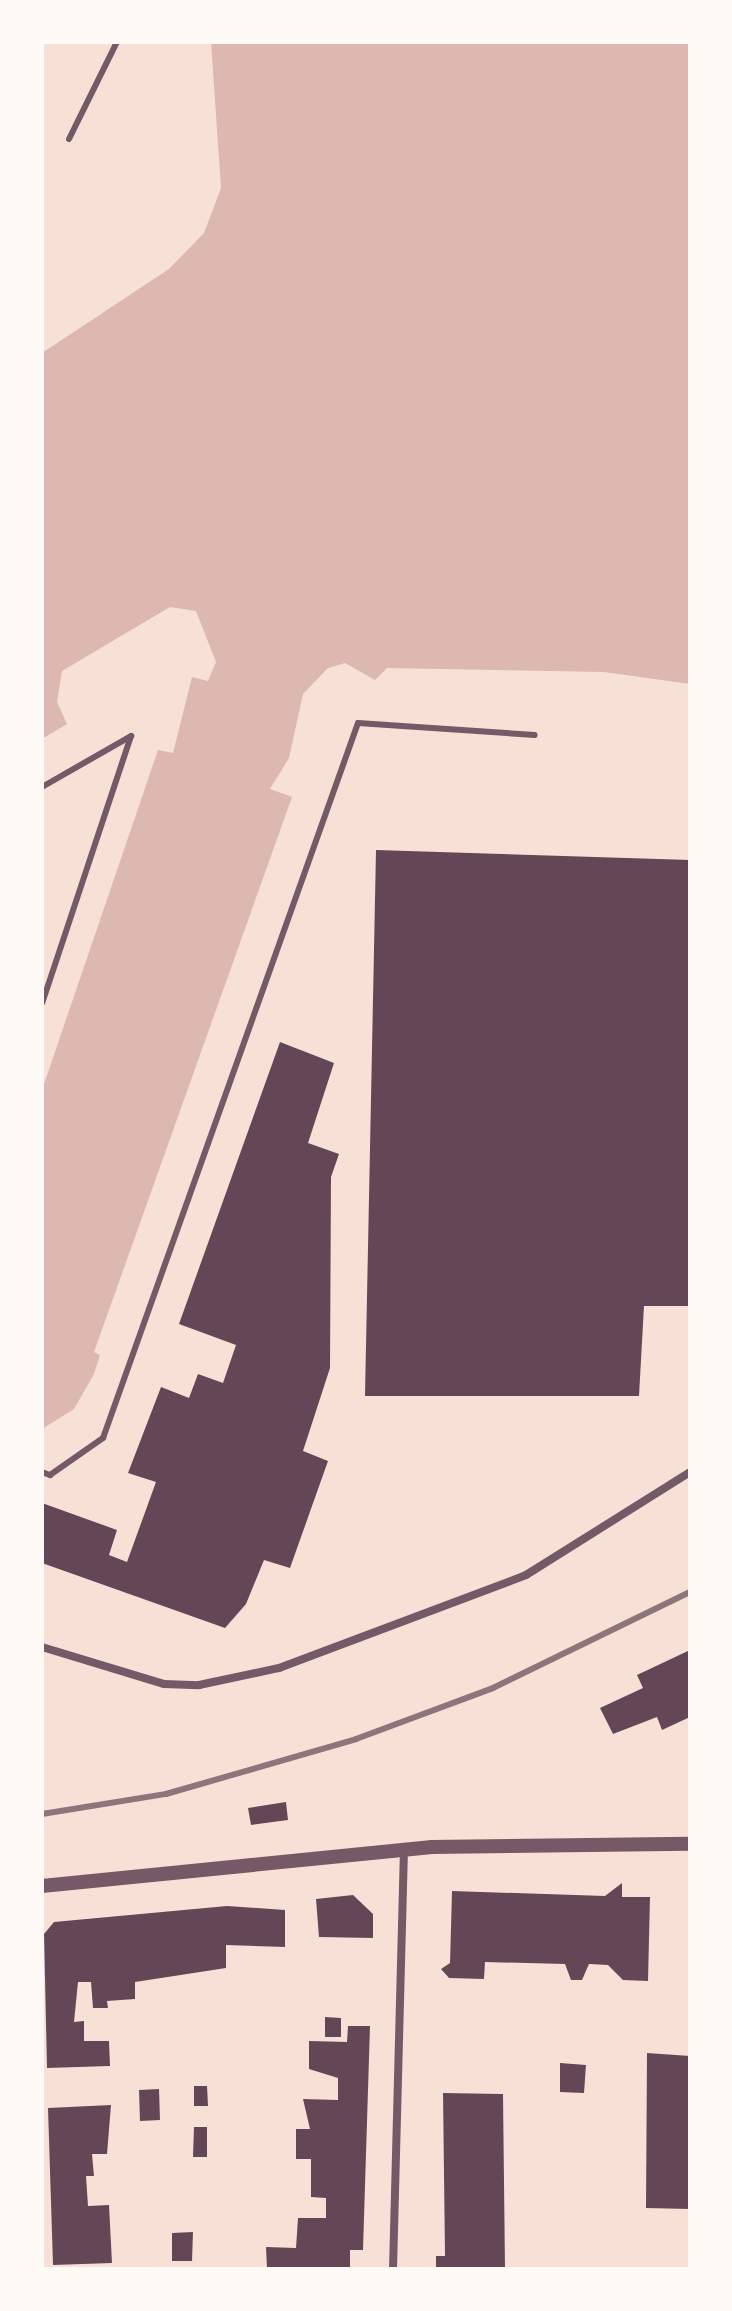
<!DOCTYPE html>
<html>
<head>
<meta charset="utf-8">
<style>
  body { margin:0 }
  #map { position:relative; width:732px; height:2311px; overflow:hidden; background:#f7e1d7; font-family:Cabin,sans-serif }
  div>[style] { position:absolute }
  .water>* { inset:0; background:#dcb8b0 }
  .building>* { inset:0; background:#644757 }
  .service>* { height:6px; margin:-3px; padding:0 3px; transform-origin:3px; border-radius:3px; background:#755966 }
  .minor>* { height:8px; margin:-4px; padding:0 4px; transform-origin:4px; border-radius:4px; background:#755966 }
  .tertiary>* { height:14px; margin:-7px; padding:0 7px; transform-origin:7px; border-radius:7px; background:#755966 }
  .rail>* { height:6px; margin:-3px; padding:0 3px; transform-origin:3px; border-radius:3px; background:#8f747c }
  span { translate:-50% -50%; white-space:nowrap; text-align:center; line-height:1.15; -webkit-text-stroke:6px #fffaf5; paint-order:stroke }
  .frame { position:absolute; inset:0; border:44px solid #fffaf5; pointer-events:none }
</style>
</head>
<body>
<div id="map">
  <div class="water">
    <div style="clip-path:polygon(211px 42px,690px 42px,690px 684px,604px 672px,387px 668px,375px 680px,345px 663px,328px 668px,303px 694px,289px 758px,270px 789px,292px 797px,94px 1352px,100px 1355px,94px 1374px,74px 1409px,42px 1429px,42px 1090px,158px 750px,173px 753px,192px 677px,208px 681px,216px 662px,196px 611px,170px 607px,62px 671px,57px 702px,67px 724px,42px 739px,42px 353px,169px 269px,204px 233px,221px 188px)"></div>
  </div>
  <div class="building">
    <div style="clip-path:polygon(376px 850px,690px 860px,690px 1306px,644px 1306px,639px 1396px,365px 1396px)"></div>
    <div style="clip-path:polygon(280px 1042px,334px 1063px,308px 1143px,339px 1154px,331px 1177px,330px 1368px,303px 1451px,328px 1461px,290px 1568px,264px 1560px,246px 1604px,225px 1628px,42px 1563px,42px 1503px,117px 1530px,109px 1555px,127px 1562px,156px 1482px,128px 1473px,161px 1387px,189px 1398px,198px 1374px,223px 1383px,236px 1345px,179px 1324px)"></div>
    <div style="clip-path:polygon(690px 1650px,690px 1717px,662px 1730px,657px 1717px,613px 1734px,600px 1708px,643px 1688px,637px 1675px)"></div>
    <div style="clip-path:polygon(286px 1802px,288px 1820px,251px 1825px,248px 1808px)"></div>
    <div style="clip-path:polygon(622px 1883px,622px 1897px,650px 1897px,648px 1981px,623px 1980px,608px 1965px,589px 1964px,582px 1980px,571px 1980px,565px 1964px,485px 1962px,484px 1979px,449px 1978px,441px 1969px,450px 1963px,452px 1891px,605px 1896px)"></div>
    <div style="clip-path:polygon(353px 1895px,373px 1914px,373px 1938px,319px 1937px,316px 1899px)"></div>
    <div style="clip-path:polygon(227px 1906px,285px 1910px,285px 1947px,226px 1945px,226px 1968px,135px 1982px,135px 1999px,107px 2001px,108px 2008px,93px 2008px,91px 1982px,78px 1982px,74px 2022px,84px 2021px,84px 2041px,109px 2041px,110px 2066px,47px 2068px,44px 1934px,54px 1922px)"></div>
    <div style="clip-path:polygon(325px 2017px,341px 2018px,341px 2037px,325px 2037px)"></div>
    <div style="clip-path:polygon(348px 2026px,370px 2026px,363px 2250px,350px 2250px,350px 2269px,267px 2269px,266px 2247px,296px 2248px,298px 2218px,326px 2218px,326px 2198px,311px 2197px,311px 2159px,296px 2159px,296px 2129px,310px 2129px,303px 2099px,338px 2100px,338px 2078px,309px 2069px,309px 2041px,347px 2042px)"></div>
    <div style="clip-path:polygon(647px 2053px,690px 2056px,690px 2209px,646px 2208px)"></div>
    <div style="clip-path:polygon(560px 2063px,586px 2065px,584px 2093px,560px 2092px)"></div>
    <div style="clip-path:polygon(194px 2086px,207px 2086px,208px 2106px,194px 2106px)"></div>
    <div style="clip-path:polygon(159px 2089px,160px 2120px,140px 2121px,139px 2090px)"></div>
    <div style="clip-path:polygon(443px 2093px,503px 2094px,505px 2269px,436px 2269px,436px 2256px,445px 2256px)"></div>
    <div style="clip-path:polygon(111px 2105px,107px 2154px,92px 2154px,94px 2176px,86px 2176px,88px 2206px,109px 2205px,112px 2263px,53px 2265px,48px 2108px)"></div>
    <div style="clip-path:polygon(194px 2127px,207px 2127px,207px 2157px,193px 2157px)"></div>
    <div style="clip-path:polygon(193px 2232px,192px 2261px,172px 2261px,172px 2233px)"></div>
  </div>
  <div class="service">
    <div style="left:69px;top:139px;width:108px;rotate:-63.7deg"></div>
    <div style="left:42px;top:787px;width:103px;rotate:-29.8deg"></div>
    <div style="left:131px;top:736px;width:281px;rotate:108.4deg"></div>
    <div style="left:42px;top:1472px;width:9px;rotate:21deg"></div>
    <div style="left:50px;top:1475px;width:65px;rotate:-34.9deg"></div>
    <div style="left:103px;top:1438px;width:759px;rotate:-70.37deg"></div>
    <div style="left:358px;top:723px;width:177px;rotate:3.9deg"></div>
  </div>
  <div class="minor">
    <div style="left:42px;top:1647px;width:127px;rotate:16.9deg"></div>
    <div style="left:164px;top:1684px;width:35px;rotate:2deg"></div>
    <div style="left:199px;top:1685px;width:82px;rotate:-12deg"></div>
    <div style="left:279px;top:1668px;width:264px;rotate:-20.6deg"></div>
    <div style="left:526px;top:1575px;width:194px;rotate:-32.1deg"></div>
    <div style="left:393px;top:2269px;width:420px;rotate:-88.5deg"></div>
  </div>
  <div class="tertiary">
    <div style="left:42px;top:1886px;width:392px;rotate:-5.7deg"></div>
    <div style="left:432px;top:1847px;width:258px;rotate:-0.7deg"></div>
  </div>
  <div class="rail">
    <div style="left:42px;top:1814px;width:126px;rotate:-9.2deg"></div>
    <div style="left:166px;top:1794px;width:198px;rotate:-16.1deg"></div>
    <div style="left:356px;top:1739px;width:146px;rotate:-20.4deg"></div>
    <div style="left:493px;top:1688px;width:219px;rotate:-26deg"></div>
  </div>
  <div class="frame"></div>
</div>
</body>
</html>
